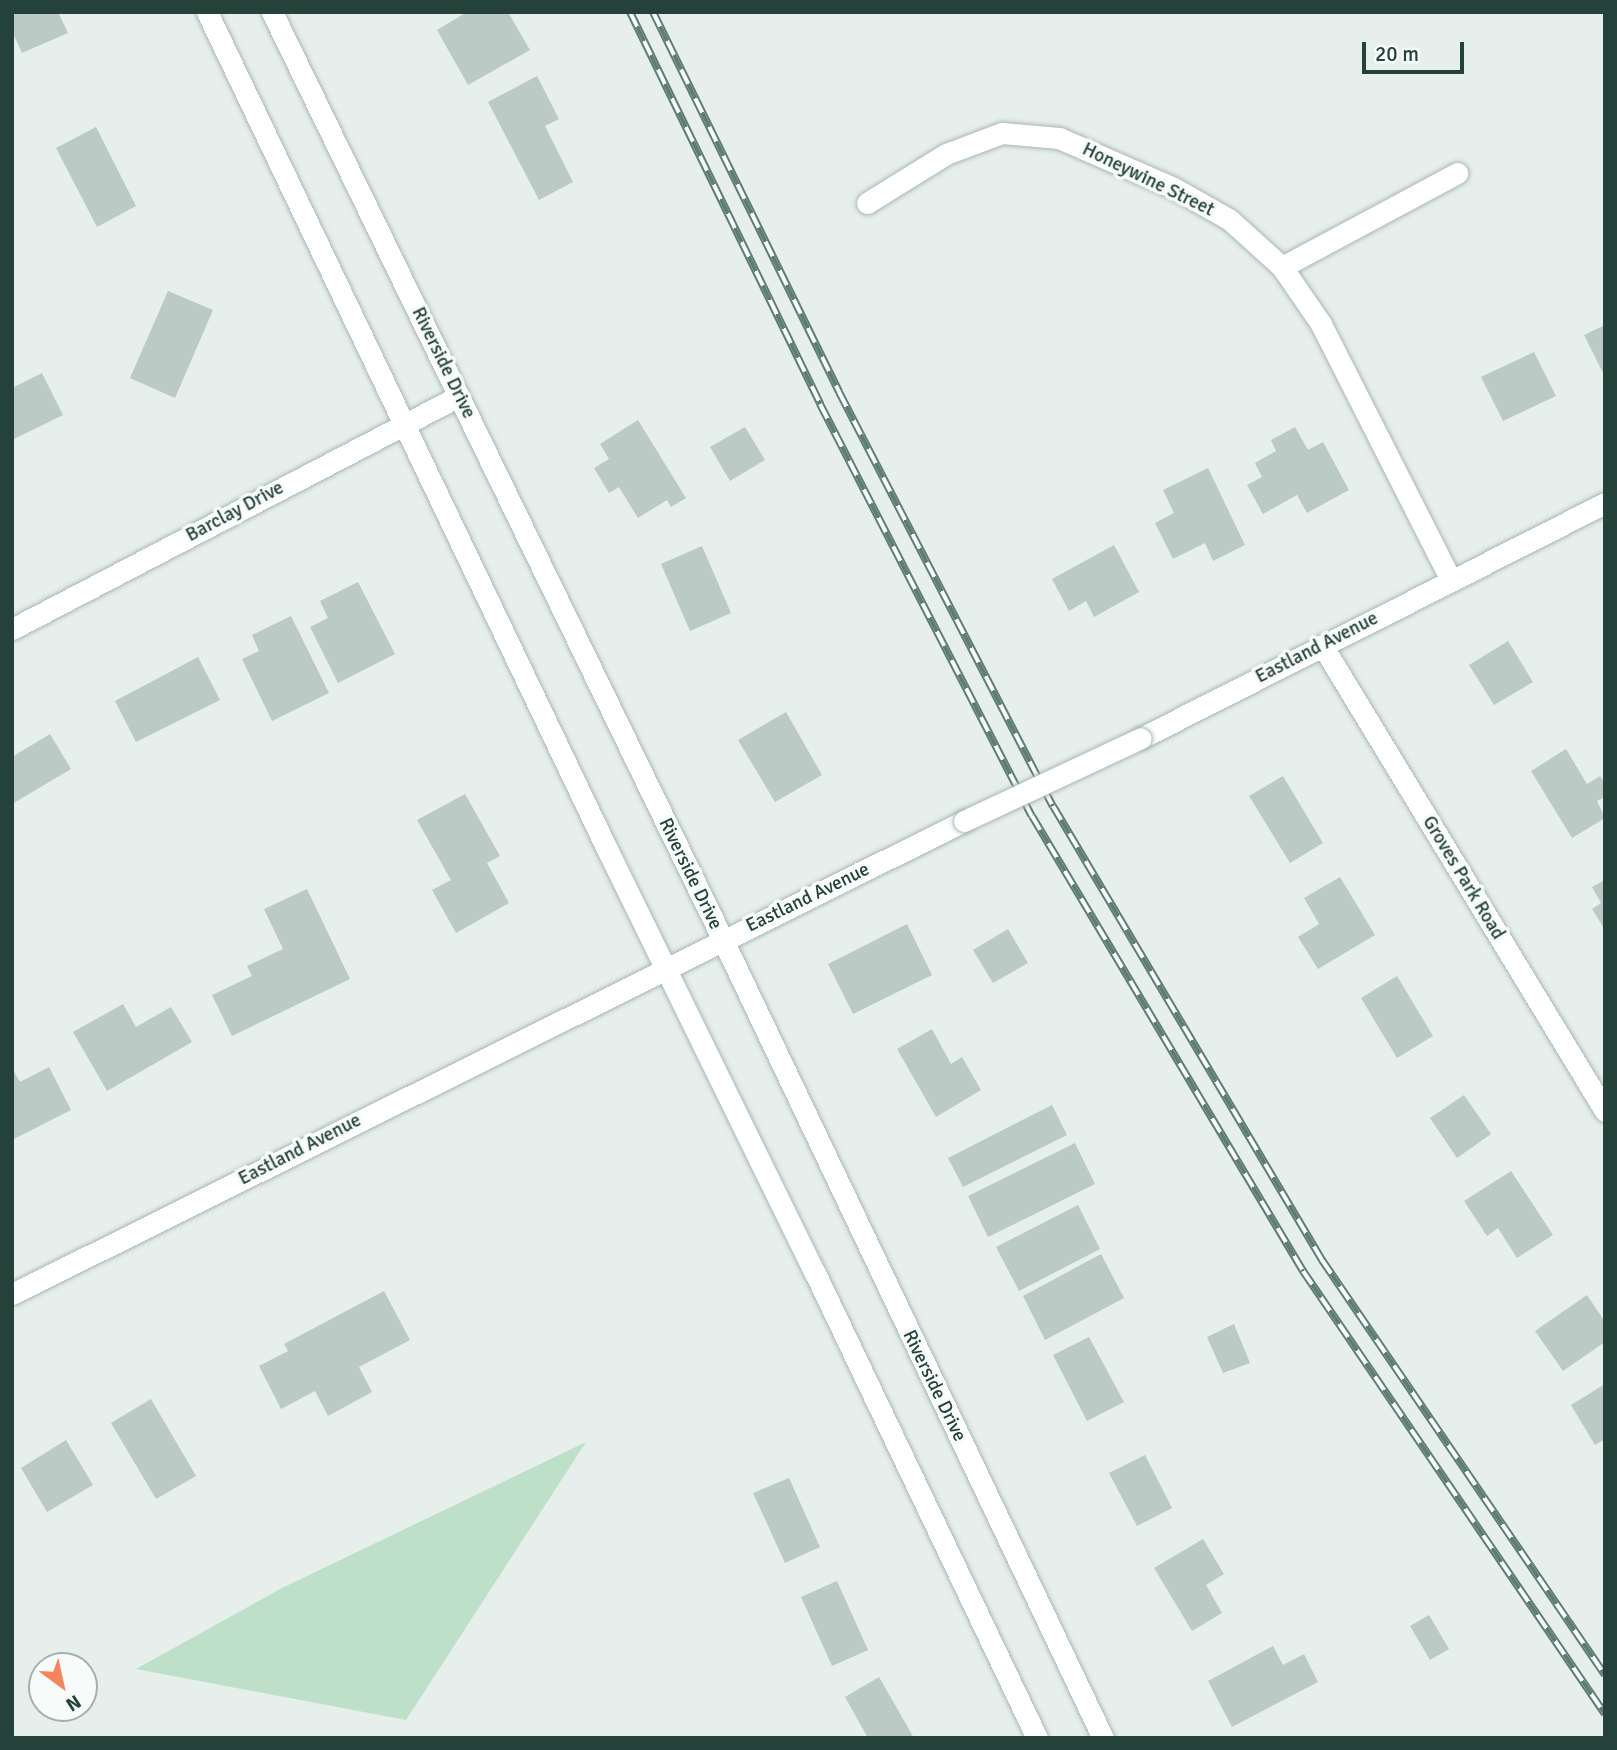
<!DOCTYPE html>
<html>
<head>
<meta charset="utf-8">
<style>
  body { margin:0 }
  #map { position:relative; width:1617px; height:1750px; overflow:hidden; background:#e6efeb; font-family:Signika,sans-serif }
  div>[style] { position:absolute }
  .green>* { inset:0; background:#bfe0c8 }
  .building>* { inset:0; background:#bbcac4 }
  .roads { filter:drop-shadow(0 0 2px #a8b8b2) drop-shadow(0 0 2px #a8b8b2) }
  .minor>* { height:21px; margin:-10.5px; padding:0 10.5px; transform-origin:10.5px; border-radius:10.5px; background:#fff }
  .rail>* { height:8px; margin-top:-4px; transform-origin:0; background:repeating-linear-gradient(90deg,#f7fbf9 0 16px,#5f7d75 0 32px); box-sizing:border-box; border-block:2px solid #5f7d75 }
  .bridges { filter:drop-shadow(0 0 2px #a8b8b2) drop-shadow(0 0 2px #a8b8b2) }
  .minor-bridge>* { height:21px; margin:-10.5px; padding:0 10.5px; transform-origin:10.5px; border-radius:10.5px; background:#fff }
  span { translate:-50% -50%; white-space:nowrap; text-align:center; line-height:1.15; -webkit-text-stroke:7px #f7fbf9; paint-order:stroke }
  .street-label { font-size:19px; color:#24423a }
  .frame { position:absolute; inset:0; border:14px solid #24423a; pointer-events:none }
  .north { position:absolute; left:28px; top:1652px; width:70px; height:70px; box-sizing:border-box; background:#f7fbf9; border:2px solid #a3b1ad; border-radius:50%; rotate:147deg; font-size:19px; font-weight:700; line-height:28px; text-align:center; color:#24423a }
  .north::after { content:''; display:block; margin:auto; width:24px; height:32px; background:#f4845f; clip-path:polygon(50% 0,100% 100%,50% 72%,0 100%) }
  .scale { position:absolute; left:1362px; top:42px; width:102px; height:32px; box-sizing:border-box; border:4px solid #24423a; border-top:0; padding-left:9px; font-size:21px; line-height:24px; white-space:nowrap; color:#24423a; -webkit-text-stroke:5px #f7fbf9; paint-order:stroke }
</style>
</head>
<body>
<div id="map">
  <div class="green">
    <div style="clip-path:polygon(586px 1442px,406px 1720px,136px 1669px,282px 1588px)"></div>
  </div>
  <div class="building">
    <div style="clip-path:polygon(12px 12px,58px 12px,68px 33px,22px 53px,12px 31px)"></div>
    <div style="clip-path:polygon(467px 12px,508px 12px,530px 50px,468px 85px,437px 30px)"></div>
    <div style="clip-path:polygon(537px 76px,559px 119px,545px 126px,573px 182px,539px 200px,488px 102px)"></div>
    <div style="clip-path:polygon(96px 127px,136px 206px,97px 227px,56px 148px)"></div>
    <div style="clip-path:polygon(168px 291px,213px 310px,175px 398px,130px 378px)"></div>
    <div style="clip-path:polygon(1605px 325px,1605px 377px,1584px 335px)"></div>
    <div style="clip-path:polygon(1534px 352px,1556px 396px,1503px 421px,1481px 377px)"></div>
    <div style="clip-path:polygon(42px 373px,63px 415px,12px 440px,12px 388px)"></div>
    <div style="clip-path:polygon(638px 420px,686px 498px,671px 507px,667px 500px,638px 518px,619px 487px,609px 493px,594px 468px,609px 459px,600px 444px)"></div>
    <div style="clip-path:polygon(745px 427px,765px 460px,730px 481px,710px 447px)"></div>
    <div style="clip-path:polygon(1295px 427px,1308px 450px,1323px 442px,1349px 490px,1307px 513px,1297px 495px,1263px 514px,1247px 485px,1262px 477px,1255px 463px,1276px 451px,1271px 440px)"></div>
    <div style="clip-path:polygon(1208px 468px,1245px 545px,1213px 561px,1205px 543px,1173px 559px,1155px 523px,1174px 513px,1163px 490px)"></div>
    <div style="clip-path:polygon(1114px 545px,1139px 592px,1094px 617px,1086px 601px,1069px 611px,1052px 579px)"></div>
    <div style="clip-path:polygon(702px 546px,731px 613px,690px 631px,661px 564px)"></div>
    <div style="clip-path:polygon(358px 582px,395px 654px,338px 683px,310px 627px,328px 618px,320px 601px)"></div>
    <div style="clip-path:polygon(291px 616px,329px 693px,272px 721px,242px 659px,259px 651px,252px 635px)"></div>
    <div style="clip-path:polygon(1508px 641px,1533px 682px,1494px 705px,1469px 665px)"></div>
    <div style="clip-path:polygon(198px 657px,220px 700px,136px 742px,115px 701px)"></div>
    <div style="clip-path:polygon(786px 712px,822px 775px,775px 802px,738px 740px)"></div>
    <div style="clip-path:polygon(50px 734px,71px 769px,12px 804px,12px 757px)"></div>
    <div style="clip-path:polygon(1566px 749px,1587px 784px,1600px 776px,1605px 783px,1605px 797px,1597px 801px,1605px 818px,1572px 838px,1531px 771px)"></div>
    <div style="clip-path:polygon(1283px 776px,1323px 843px,1290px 863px,1249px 796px)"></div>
    <div style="clip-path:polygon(465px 794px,500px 856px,487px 863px,509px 903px,456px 933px,432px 890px,451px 880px,417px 820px)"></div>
    <div style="clip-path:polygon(1340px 877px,1375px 935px,1318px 969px,1298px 937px,1319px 924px,1304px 898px)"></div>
    <div style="clip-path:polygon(1605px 880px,1605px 930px,1592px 909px,1601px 903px,1592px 887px)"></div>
    <div style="clip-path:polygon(307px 889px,350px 979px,232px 1036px,212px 995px,252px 976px,247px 966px,283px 949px,264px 909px)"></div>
    <div style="clip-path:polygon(907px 924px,932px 975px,853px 1014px,828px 964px)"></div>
    <div style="clip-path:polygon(1008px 929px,1028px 963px,993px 983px,973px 950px)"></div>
    <div style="clip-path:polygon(1397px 976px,1433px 1036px,1397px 1058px,1361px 998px)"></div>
    <div style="clip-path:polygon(123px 1004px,136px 1027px,171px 1007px,192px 1042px,107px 1091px,73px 1032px)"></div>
    <div style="clip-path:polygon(932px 1029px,951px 1064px,962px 1057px,981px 1090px,936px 1117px,897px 1049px)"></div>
    <div style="clip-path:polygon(49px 1067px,71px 1110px,12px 1140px,12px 1068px,20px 1082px)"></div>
    <div style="clip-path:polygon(1464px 1095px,1491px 1134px,1457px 1158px,1430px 1118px)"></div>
    <div style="clip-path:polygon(1052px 1105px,1067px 1135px,963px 1187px,948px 1158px)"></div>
    <div style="clip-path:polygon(1075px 1143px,1095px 1184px,988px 1237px,968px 1196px)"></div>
    <div style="clip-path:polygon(1511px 1171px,1553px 1235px,1517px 1258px,1498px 1228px,1487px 1236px,1464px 1201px)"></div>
    <div style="clip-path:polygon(1078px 1205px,1100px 1249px,1019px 1291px,996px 1247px)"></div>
    <div style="clip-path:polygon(1101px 1254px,1124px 1298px,1045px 1340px,1023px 1296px)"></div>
    <div style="clip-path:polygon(384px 1291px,410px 1340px,359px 1367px,372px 1392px,328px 1416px,315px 1391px,281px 1409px,259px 1366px,288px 1351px,284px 1344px)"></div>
    <div style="clip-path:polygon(1587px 1295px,1605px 1322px,1605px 1342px,1563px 1371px,1535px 1331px)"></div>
    <div style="clip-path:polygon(1234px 1324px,1250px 1363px,1223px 1373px,1207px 1337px)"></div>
    <div style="clip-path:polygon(1089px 1337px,1124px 1402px,1087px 1421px,1053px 1355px)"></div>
    <div style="clip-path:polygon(1605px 1384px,1605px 1439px,1595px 1445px,1571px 1405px)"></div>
    <div style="clip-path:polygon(151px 1399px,196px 1476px,156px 1499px,111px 1423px)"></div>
    <div style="clip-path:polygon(66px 1440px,93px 1485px,47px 1512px,21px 1468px)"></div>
    <div style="clip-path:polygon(1145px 1455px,1172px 1508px,1137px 1526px,1109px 1473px)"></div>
    <div style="clip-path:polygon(789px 1478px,820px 1547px,785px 1563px,753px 1493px)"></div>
    <div style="clip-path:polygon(1203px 1539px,1224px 1574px,1206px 1585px,1222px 1613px,1192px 1631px,1154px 1568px)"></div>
    <div style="clip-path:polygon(837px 1581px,868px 1650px,832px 1666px,801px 1597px)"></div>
    <div style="clip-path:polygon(1429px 1615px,1449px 1649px,1430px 1660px,1410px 1626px)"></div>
    <div style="clip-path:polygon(1273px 1646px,1283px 1665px,1304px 1654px,1318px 1682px,1232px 1727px,1208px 1681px)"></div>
    <div style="clip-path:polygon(879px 1677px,914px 1738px,868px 1738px,845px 1697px)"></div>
  </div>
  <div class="roads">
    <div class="minor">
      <div style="left:207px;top:12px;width:928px;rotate:64.46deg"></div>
      <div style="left:607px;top:849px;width:472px;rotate:63.9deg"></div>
      <div style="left:815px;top:1273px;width:515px;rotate:64.48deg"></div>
      <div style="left:272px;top:12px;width:1032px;rotate:64.08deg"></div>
      <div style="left:723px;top:940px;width:884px;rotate:64.54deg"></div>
      <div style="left:867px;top:203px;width:93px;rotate:-31.8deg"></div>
      <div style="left:946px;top:154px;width:60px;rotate:-20.6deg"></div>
      <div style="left:1002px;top:133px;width:57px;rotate:5deg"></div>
      <div style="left:1059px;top:138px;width:125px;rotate:23.5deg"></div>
      <div style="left:1174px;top:188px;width:64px;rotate:29.7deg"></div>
      <div style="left:1230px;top:220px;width:70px;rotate:42.1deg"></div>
      <div style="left:1282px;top:267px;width:69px;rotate:55.6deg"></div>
      <div style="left:1321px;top:324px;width:287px;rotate:63.1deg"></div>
      <div style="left:1282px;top:267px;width:199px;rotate:-28.2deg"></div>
      <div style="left:12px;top:629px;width:504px;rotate:-27.53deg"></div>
      <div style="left:1322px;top:645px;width:545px;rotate:58.73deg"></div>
      <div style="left:1141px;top:738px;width:520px;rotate:-26.86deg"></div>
      <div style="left:12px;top:1294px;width:1063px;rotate:-26.42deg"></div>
    </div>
  </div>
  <div class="rail">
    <div style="left:630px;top:12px;width:436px;rotate:64.1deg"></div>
    <div style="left:820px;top:404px;width:463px;rotate:62.8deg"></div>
    <div style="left:1032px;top:816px;width:530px;rotate:59.22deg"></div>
    <div style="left:1303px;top:1271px;width:536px;rotate:55.72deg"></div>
    <div style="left:653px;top:12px;width:423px;rotate:63.9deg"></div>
    <div style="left:839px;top:392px;width:466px;rotate:62.7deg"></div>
    <div style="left:1053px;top:806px;width:528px;rotate:59.35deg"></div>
    <div style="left:1322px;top:1260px;width:502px;rotate:55.71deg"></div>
  </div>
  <div class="bridges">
    <div class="minor-bridge">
      <div style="left:964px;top:821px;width:195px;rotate:-25.1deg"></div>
    </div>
  </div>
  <div class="street-label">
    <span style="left:1148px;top:180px;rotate:26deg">Honeywine Street</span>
    <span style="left:443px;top:363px;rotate:64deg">Riverside Drive</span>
    <span style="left:235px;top:512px;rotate:-28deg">Barclay Drive</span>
    <span style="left:1317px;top:648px;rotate:-27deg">Eastland Avenue</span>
    <span style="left:690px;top:874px;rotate:64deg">Riverside Drive</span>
    <span style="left:1463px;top:878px;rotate:59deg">Groves Park Road</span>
    <span style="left:808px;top:898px;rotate:-26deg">Eastland Avenue</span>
    <span style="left:300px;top:1150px;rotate:-27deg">Eastland Avenue</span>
    <span style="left:934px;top:1386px;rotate:64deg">Riverside Drive</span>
  </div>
  <div class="frame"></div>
  <div class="north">N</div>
  <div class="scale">20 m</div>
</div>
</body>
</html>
